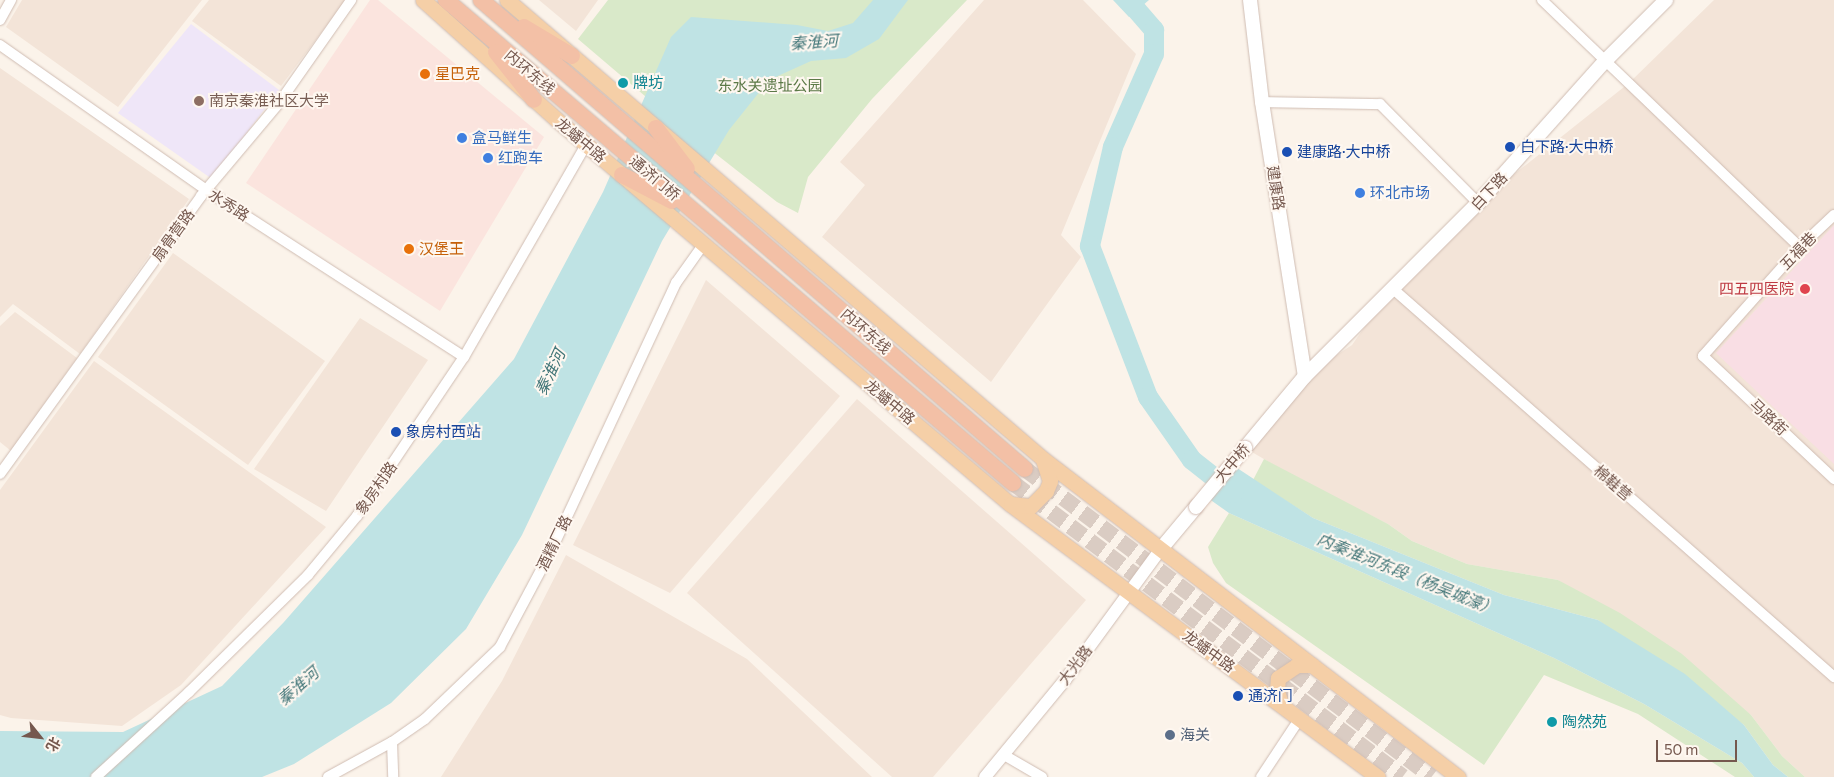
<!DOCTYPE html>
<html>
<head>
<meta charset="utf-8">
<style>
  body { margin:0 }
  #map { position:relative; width:1834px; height:777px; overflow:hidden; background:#fbf3ea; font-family:Commissioner,"Noto Sans SC",sans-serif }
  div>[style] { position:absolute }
  .residential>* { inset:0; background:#f3e4d8 }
  .commercial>* { inset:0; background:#fbe4de }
  .education>* { inset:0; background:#efe6f8 }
  .medical>* { inset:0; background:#f9dee4 }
  .green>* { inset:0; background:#d9e9c9 }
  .water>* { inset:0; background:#bfe3e4 }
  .river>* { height:20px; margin:-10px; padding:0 10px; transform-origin:10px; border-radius:10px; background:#bfe3e4 }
  .trunk-tunnel>* { height:16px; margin-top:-8px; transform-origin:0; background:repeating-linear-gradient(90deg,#daccc3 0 16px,transparent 0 24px) }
  .roads { filter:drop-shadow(0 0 1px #cfbcb2) drop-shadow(0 0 1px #cfbcb2) }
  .minor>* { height:10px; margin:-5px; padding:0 5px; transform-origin:5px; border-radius:5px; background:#fff }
  .tertiary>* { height:12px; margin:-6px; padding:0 6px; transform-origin:6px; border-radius:6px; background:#fff }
  .secondary>* { height:14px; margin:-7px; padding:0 7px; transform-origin:7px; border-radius:7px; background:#fff }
  .primary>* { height:15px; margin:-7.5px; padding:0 7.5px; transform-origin:7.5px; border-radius:7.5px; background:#f5cfa7 }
  .trunk>* { height:16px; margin:-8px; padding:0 8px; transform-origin:8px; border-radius:8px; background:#f3c0a6 }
  .bridges { filter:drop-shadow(0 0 1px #d2bbb0) drop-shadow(0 0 1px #d2bbb0) }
  .secondary-bridge>* { height:14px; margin:-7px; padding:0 7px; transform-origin:7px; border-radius:7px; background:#fff }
  .dots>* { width:14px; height:14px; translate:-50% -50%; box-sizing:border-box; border:2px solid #fef7f0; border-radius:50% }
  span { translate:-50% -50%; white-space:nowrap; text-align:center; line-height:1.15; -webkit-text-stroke:4px #fef7f0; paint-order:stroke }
  .street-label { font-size:15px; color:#75584e }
  .food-label { font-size:15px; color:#c56008 }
  .left { translate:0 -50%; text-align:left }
  .culture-label { font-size:15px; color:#0d838f }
  .park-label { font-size:15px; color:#5c7947 }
  .education-label { font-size:15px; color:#785e54 }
  .shop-label { font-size:15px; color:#366cbe }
  .transit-label { font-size:15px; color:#164399 }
  .health-label { font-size:15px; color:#be3a42 }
  .right { translate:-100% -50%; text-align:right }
  .service-label { font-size:15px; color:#4e5e75 }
  .water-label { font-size:16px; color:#427678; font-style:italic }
  .north { position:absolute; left:15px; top:712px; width:50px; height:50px; -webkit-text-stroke:4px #fef7f0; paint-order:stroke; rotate:119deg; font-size:14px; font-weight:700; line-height:20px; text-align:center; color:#75584e }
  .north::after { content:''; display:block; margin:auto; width:18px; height:22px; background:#75584e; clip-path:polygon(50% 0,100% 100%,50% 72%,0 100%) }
  .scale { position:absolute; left:1656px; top:740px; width:81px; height:22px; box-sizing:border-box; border:2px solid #75584e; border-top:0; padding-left:6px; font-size:15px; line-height:18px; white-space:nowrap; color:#75584e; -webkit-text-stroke:4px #fef7f0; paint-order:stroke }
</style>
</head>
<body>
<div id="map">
  <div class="residential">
    <div style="clip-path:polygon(22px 0,202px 0,118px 107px,6px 27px)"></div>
    <div style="clip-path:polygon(209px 0,346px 0,281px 86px,192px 21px)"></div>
    <div style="clip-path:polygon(539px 0,598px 0,576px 31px)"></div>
    <div style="clip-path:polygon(984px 0,1083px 0,1136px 54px,1061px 235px,1081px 257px,991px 382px,822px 237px,865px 185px,840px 162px)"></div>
    <div style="clip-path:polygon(1714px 0,1834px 0,1834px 777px,1805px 777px,1782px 756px,1751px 715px,1558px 580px,1467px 564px,1412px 541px,1388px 524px,1303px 482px,1245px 448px,1305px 376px,1352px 345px,1392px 288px,1478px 203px,1629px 83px)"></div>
    <div style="clip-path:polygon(0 68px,189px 199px,80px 354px,13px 304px,0 317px)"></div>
    <div style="clip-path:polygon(173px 253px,325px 361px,248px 465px,98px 357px)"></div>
    <div style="clip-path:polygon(706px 280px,840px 396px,670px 593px,573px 545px)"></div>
    <div style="clip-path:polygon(15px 312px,77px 358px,11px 451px,0 442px,0 326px)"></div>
    <div style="clip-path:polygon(360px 318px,428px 360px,326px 511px,254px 469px)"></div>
    <div style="clip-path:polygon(94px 361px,326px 527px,181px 685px,122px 726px,11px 718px,0 715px,0 490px)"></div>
    <div style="clip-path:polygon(857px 399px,1086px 600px,933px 777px,892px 777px,687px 593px)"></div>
    <div style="clip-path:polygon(566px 555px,747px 659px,872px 777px,441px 777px,502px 681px)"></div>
  </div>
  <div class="commercial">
    <div style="clip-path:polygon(370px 0,378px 0,544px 137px,440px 311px,246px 183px)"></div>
  </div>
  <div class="education">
    <div style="clip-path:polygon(191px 24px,279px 90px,212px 179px,118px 113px)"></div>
  </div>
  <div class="medical">
    <div style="clip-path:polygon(1834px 225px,1834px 464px,1716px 353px)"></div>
  </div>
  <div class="green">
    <div style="clip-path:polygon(608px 0,967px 0,872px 99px,808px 177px,798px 213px,777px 202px,679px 125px,578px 39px)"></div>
    <div style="clip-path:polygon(1264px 459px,1388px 524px,1412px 541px,1467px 564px,1558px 580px,1620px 613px,1682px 654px,1751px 715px,1782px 756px,1805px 777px,1788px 777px,1773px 765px,1744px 725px,1598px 620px,1504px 595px,1313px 518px,1253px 480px)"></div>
    <div style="clip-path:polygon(1229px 513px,1554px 658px,1644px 704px,1742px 763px,1754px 777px,1735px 777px,1638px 714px,1544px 675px,1484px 765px,1226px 583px,1213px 563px,1208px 547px)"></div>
  </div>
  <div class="water">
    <div style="clip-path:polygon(873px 0,908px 0,879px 39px,846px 58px,811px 61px,769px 80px,729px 130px,662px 241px,522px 535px,466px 629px,391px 703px,294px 764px,262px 777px,0 777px,0 731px,123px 732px,222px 686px,284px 622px,514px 359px,603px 192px,671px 37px,691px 17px,797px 25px,828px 31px,853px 23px)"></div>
    <div style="clip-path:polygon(1113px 0,1149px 0,1129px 17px)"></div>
    <div style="clip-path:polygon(1231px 464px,1313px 518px,1504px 595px,1598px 620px,1685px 674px,1744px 725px,1773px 765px,1788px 777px,1754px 777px,1742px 763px,1644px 704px,1554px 658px,1229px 513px,1205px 496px)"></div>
  </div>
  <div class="river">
    <div style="left:1128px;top:0;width:40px;rotate:49deg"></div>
    <div style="left:1154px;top:30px;width:24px;rotate:90deg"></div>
    <div style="left:1154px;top:54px;width:102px;rotate:113.8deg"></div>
    <div style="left:1113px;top:147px;width:102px;rotate:103.1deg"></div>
    <div style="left:1090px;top:246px;width:162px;rotate:69deg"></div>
    <div style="left:1148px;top:397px;width:77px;rotate:55.1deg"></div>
    <div style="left:1192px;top:460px;width:53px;rotate:38.2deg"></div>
  </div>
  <div class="trunk-tunnel">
    <div style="left:1025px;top:469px;width:510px;rotate:37.12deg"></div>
    <div style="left:1013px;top:483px;width:488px;rotate:37deg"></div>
  </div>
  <div class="roads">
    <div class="minor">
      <div style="left:1542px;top:0;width:357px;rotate:43.8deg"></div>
      <div style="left:0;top:20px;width:23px;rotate:-61deg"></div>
      <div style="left:0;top:45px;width:252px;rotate:35.1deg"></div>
      <div style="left:206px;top:190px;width:307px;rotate:32.9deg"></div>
      <div style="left:1262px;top:102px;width:118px;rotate:1deg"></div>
      <div style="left:1380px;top:104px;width:139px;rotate:45.3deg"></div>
      <div style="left:1834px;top:215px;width:47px;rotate:136.7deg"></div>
      <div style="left:1800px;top:247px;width:146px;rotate:131.7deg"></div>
      <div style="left:1703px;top:356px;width:180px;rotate:43.2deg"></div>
      <div style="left:1392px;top:288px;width:589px;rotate:41.35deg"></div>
      <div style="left:0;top:474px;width:343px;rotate:-54.1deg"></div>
      <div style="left:201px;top:196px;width:121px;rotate:-50deg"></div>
      <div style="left:279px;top:103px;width:126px;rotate:-55deg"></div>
      <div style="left:392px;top:742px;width:35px;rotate:88deg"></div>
      <div style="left:1004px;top:755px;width:44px;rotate:30.1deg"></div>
      <div style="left:96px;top:777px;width:126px;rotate:-42.4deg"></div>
      <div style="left:189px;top:692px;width:167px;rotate:-44.5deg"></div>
      <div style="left:308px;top:575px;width:77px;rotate:-50.3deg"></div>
      <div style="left:357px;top:516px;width:192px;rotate:-56.1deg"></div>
      <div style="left:464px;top:357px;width:245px;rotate:-60.1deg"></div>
      <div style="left:328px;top:777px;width:73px;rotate:-28.7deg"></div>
      <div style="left:392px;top:742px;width:40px;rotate:-34.9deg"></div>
      <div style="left:425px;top:719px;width:104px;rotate:-43.8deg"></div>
      <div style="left:500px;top:647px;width:109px;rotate:-62deg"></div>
      <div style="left:551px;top:551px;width:296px;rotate:-65deg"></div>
      <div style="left:676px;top:283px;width:47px;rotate:-54.6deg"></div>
      <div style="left:1261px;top:777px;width:71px;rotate:-56.5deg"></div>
    </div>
    <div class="tertiary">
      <div style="left:985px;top:777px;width:126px;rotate:-50.5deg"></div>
      <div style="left:1065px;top:680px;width:161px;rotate:-53.8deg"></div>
    </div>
    <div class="secondary">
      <div style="left:1250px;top:0;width:103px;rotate:83.3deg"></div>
      <div style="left:1262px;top:102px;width:277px;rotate:81.1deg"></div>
      <div style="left:1245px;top:448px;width:94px;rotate:-50.2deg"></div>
      <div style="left:1305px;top:376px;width:245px;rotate:-45deg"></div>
      <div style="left:1478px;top:203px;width:192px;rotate:-48.2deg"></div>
      <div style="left:1606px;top:60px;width:85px;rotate:-45deg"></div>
      <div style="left:1160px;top:550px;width:56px;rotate:-50.1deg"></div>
    </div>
    <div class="primary">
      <div style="left:423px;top:0;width:178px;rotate:41.8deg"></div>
      <div style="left:556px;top:119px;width:595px;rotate:40.3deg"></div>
      <div style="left:1010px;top:504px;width:458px;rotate:36.6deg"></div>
      <div style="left:507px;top:0;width:706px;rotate:40.57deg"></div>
      <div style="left:1043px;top:459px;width:523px;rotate:37.46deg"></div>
      <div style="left:1011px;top:504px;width:20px;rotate:6deg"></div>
      <div style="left:1031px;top:506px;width:21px;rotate:-45deg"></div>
      <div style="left:1046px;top:491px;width:11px;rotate:-68deg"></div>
      <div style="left:1050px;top:481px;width:22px;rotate:-108deg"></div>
      <div style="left:1281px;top:704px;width:14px;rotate:-107deg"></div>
      <div style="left:1277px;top:691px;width:13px;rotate:-86deg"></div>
      <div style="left:1278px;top:678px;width:23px;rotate:-34deg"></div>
      <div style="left:1297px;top:665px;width:15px"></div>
    </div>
    <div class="trunk">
      <div style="left:446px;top:0;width:745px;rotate:40.43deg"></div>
      <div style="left:481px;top:0;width:718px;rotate:40.77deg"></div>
      <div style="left:524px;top:27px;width:56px;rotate:31.1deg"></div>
      <div style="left:496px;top:52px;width:61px;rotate:51.6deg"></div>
      <div style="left:656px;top:128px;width:51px;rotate:52.9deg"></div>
      <div style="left:622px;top:175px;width:56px;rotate:27.5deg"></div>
    </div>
  </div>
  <div class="bridges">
    <div class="secondary-bridge">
      <div style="left:1196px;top:507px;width:77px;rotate:-50.3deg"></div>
    </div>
  </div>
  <div class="dots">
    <div style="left:425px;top:74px;background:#e8710a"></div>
    <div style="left:623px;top:83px;background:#0f9aa8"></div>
    <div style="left:199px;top:101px;background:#8d6e63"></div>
    <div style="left:462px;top:138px;background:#3f7fe0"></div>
    <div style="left:1510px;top:147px;background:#1a4fb4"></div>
    <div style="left:1287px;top:152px;background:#1a4fb4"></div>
    <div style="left:488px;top:158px;background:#3f7fe0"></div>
    <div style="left:1360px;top:193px;background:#3f7fe0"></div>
    <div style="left:409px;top:249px;background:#e8710a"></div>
    <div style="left:1805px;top:289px;background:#e0444e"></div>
    <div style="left:396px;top:432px;background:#1a4fb4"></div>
    <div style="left:1238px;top:696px;background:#1a4fb4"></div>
    <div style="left:1552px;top:722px;background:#0f9aa8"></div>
    <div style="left:1170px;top:735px;background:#5c6f8a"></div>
  </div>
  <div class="street-label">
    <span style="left:530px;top:72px;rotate:40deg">内环东线</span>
    <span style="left:581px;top:140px;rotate:40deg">龙蟠中路</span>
    <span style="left:655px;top:178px;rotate:40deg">通济门桥</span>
    <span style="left:1276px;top:188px;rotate:81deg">建康路</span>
    <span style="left:1489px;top:191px;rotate:-47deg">白下路</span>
    <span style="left:229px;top:205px;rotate:33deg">水秀路</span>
    <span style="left:173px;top:235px;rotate:-54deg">扇骨营路</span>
    <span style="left:1798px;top:251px;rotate:-46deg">五福巷</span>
    <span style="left:866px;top:331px;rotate:41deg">内环东线</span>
    <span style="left:890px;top:402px;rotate:40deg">龙蟠中路</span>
    <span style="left:1769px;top:417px;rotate:43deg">马路街</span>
    <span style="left:1232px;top:463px;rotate:-50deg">大中桥</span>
    <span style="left:1613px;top:483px;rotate:41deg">棉鞋营</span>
    <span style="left:376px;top:488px;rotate:-55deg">象房村路</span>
    <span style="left:554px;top:543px;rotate:-64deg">酒精厂路</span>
    <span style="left:1209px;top:651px;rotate:36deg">龙蟠中路</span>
    <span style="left:1075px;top:665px;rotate:-53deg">大光路</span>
  </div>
  <div class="food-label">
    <span class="left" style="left:435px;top:74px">星巴克</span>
    <span class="left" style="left:419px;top:249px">汉堡王</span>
  </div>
  <div class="culture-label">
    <span class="left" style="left:633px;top:83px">牌坊</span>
    <span class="left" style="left:1562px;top:722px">陶然苑</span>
  </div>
  <div class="park-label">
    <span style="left:770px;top:86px">东水关遗址公园</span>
  </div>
  <div class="education-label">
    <span class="left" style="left:209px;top:101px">南京秦淮社区大学</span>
  </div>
  <div class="shop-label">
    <span class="left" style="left:472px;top:138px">盒马鲜生</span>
    <span class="left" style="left:498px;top:158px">红跑车</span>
    <span class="left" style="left:1370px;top:193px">环北市场</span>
  </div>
  <div class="transit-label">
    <span class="left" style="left:1520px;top:147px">白下路·大中桥</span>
    <span class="left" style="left:1297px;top:152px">建康路·大中桥</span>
    <span class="left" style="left:406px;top:432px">象房村西站</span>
    <span class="left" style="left:1248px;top:696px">通济门</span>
  </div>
  <div class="health-label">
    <span class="right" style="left:1794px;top:289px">四五四医院</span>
  </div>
  <div class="service-label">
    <span class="left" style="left:1180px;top:735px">海关</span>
  </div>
  <div class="water-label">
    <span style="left:814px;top:42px;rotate:-4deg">秦淮河</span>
    <span style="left:550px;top:372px;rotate:-65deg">秦淮河</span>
    <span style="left:1407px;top:574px;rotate:22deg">内秦淮河东段（杨吴城濠）</span>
    <span style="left:298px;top:686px;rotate:-41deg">秦淮河</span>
  </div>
  <div class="north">北</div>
  <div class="scale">50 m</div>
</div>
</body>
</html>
